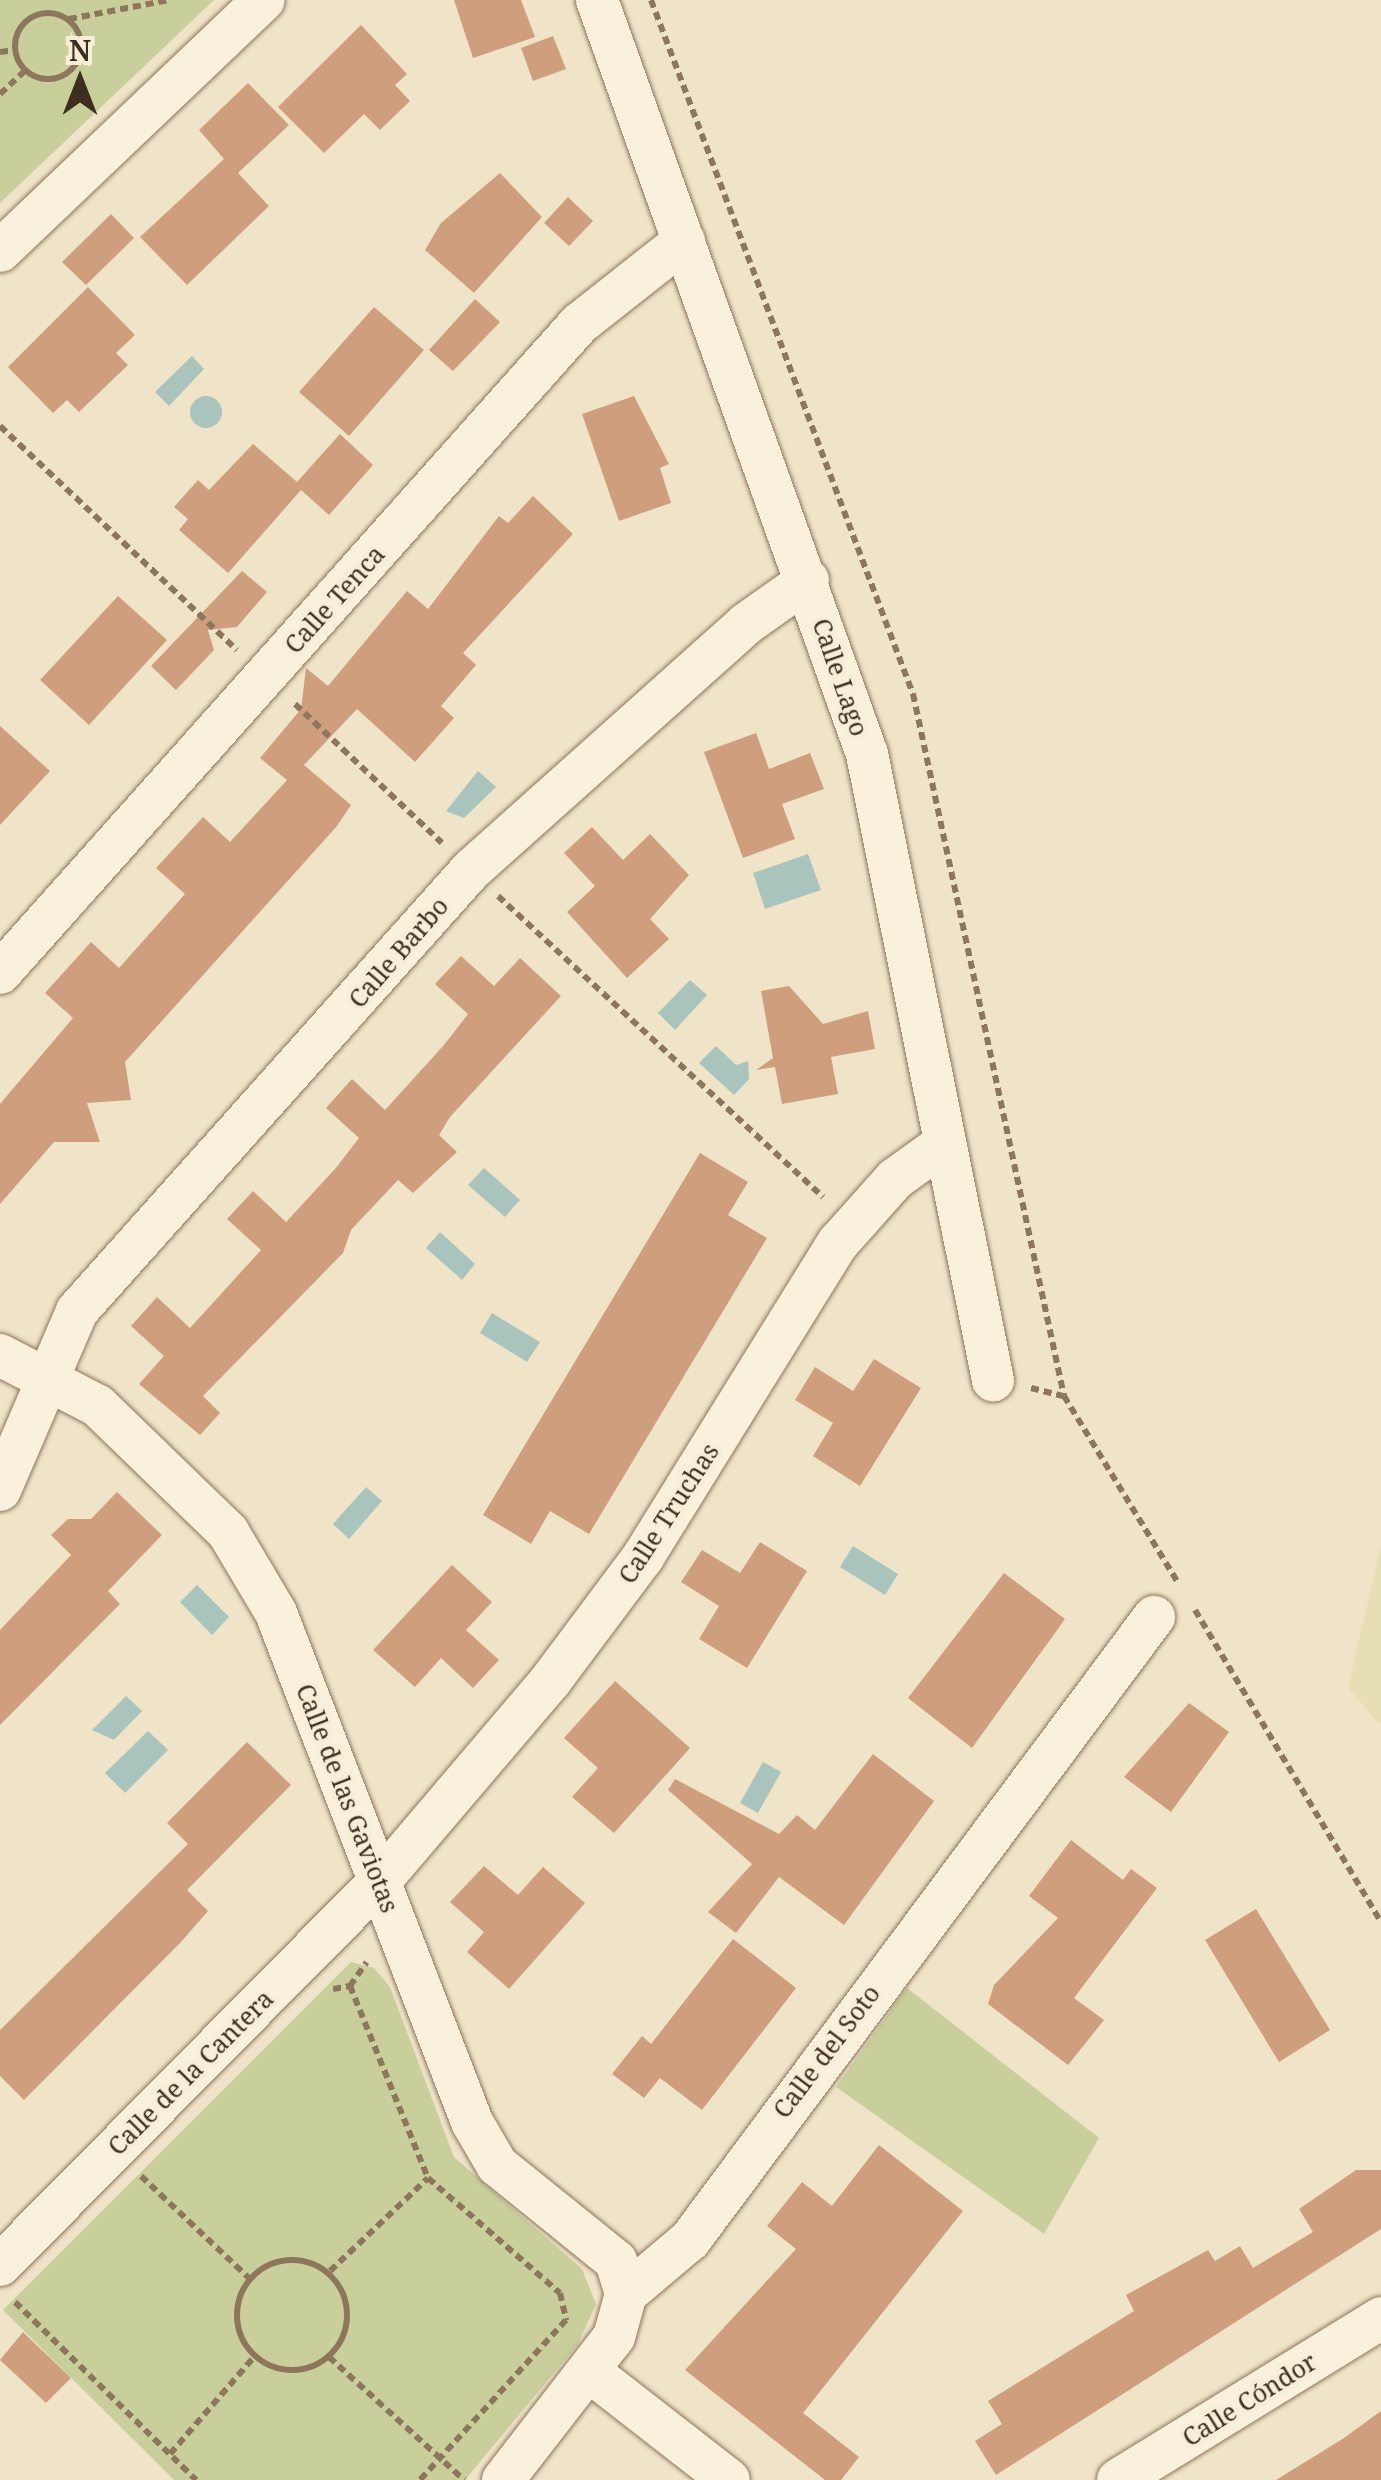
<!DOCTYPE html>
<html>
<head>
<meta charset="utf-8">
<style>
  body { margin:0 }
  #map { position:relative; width:1381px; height:2480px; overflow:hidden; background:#f0e4c8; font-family:"Noto Serif",serif }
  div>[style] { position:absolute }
  .farmland>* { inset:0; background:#e6deb5 }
  .green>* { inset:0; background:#c9cf9b }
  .water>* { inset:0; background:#a9c4bc }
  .round { border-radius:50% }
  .building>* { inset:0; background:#cf9f7d }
  .path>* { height:6px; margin-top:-3px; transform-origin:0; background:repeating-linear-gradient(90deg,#8d765c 0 8px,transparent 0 13px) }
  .path>.ring { margin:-3px; padding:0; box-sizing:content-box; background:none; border:6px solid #8d765c; border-radius:50% }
  .roads { filter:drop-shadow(0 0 2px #8d765c) drop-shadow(0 0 2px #8d765c) }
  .minor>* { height:42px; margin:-21px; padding:0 21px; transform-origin:21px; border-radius:21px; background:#faf1dc }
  span { translate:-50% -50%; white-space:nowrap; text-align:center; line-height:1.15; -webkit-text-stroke:9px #f7eed8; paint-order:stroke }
  .street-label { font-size:25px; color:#3d2e20 }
  .north { position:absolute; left:30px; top:30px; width:100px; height:100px; -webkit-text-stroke:8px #f7eed8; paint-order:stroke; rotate:0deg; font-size:28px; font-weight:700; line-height:40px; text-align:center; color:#3d2e20 }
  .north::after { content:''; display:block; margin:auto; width:35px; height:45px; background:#3d2e20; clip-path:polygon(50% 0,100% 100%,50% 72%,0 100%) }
</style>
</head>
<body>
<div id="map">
  <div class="farmland">
    <div style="clip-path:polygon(1381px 1544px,1381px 1726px,1348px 1688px)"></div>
  </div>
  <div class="green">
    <div style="clip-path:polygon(0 0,214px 0,0 203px)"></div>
    <div style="clip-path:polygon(351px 1962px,374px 1968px,390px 1987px,454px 2157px,582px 2269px,596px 2304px,578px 2344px,465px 2480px,174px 2480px,3px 2310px)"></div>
    <div style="clip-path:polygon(907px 1988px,1099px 2138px,1044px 2234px,836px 2087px)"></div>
  </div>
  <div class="water">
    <div style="clip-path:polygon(192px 356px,204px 369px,169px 406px,155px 392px)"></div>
    <div class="round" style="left:190px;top:396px;width:32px;height:32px"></div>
    <div style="clip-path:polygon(478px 771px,496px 787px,464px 818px,446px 811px)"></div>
    <div style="clip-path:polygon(808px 854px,821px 890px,765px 909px,753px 873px)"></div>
    <div style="clip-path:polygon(690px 980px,707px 995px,675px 1030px,658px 1013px)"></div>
    <div style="clip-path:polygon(716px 1046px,736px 1065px,748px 1061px,749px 1079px,734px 1095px,699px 1063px)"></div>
    <div style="clip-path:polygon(484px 1168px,520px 1200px,505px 1217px,468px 1185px)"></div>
    <div style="clip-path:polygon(440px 1232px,475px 1264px,462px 1280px,426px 1248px)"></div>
    <div style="clip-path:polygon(492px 1313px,540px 1342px,527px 1362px,480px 1333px)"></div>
    <div style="clip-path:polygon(366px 1487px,382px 1501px,349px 1539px,333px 1524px)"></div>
    <div style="clip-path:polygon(853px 1546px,898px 1574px,885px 1595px,840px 1567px)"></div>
    <div style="clip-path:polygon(197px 1585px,229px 1617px,212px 1635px,180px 1602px)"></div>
    <div style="clip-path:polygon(126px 1696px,142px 1711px,114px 1740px,92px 1730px)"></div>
    <div style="clip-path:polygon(148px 1731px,168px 1750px,125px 1793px,105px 1773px)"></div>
    <div style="clip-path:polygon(763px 1762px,781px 1772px,758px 1813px,740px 1803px)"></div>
  </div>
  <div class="building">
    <div style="clip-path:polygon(454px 0,521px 0,535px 37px,473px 58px)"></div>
    <div style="clip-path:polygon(361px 25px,407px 74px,395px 85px,410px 101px,380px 130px,364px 114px,324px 153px,278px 107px)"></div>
    <div style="clip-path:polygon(553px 36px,566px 69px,533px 81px,521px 48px)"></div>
    <div style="clip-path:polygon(248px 83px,289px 125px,238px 173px,269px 206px,187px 285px,140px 237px,224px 159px,199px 130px)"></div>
    <div style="clip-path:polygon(500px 173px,542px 217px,474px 293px,425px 250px,441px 223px)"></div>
    <div style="clip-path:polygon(568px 197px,593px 221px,569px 246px,544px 223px)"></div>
    <div style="clip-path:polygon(111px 214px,134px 238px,86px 285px,62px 262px)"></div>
    <div style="clip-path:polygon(88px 287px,135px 335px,116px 353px,128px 365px,79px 412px,67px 400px,53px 413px,8px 367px)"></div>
    <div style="clip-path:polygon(475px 299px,500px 322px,453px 371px,429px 350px)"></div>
    <div style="clip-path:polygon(374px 307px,424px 350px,349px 436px,299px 392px)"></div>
    <div style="clip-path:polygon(634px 396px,669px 464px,660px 468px,671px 503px,619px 521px,582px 414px)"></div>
    <div style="clip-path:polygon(340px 434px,373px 465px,329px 515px,301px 490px,228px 573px,179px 530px,188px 519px,174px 507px,198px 480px,209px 490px,253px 444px,297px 482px)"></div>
    <div style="clip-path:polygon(533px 496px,573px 534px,463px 653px,476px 665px,441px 706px,454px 718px,415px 762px,357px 709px,304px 765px,351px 805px,337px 826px,125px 1062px,131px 1100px,87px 1103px,100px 1142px,54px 1142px,0 1204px,0 1104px,73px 1018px,45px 993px,91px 942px,119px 968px,185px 894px,156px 868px,203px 817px,230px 842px,287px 780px,260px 758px,301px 709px,306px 668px,328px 686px,407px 591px,428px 609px,499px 516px,508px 523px)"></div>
    <div style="clip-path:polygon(242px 571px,267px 592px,237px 627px,208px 630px,214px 650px,176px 690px,151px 666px)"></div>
    <div style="clip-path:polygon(118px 596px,167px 640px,89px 725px,40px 680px)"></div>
    <div style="clip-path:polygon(0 726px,50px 771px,0 825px)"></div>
    <div style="clip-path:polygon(756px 733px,769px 769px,810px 753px,824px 789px,782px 804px,795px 839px,743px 858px,704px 752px)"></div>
    <div style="clip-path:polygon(592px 827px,623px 860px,650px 834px,689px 875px,650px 919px,669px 939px,627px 978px,567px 912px,595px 886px,564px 853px)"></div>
    <div style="clip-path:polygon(461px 956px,494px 986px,520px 958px,561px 996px,450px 1117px,439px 1135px,457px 1152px,413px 1193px,398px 1180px,351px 1230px,343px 1253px,203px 1396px,220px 1413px,200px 1435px,139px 1384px,164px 1356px,131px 1326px,157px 1297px,190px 1328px,261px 1250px,227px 1219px,253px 1191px,286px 1222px,335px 1169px,359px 1138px,326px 1108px,352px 1079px,385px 1110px,444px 1045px,468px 1014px,435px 984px)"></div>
    <div style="clip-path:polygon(789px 986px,823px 1024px,868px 1011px,875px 1049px,831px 1057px,838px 1094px,782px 1104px,775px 1067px,756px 1070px,773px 1058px,761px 991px)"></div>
    <div style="clip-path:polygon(700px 1153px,748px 1182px,728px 1215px,767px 1238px,589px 1534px,550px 1511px,531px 1544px,483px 1515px)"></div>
    <div style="clip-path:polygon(874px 1359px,921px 1388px,860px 1486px,813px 1456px,833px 1423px,795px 1400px,815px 1367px,853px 1391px)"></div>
    <div style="clip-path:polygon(117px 1492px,162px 1535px,108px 1591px,120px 1604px,0 1725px,0 1630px,71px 1555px,51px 1535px,68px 1519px,91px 1519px)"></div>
    <div style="clip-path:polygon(760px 1542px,807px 1571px,747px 1668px,699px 1639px,719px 1606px,681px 1582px,702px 1550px,740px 1573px)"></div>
    <div style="clip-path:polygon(452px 1565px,492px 1602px,466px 1630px,499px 1660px,473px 1688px,441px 1658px,415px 1687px,373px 1650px)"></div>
    <div style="clip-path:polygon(1004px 1573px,1065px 1619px,972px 1748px,908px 1698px)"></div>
    <div style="clip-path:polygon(615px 1681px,690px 1748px,614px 1833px,572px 1797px,598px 1768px,564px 1738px)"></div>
    <div style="clip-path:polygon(1189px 1703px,1229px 1732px,1171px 1812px,1124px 1777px)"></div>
    <div style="clip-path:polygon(247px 1742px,291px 1785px,187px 1890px,208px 1911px,181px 1942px,24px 2100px,0 2076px,0 2030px,188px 1844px,167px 1823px)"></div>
    <div style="clip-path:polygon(873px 1754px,934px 1801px,844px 1925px,779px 1877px,736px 1933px,708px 1912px,752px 1864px,668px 1790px,675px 1779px,779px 1834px,797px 1815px,815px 1830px)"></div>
    <div style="clip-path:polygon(1071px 1840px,1123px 1880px,1131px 1869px,1157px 1888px,1074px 1998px,1104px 2020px,1068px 2065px,988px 2004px,994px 1985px,1058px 1918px,1029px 1896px)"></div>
    <div style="clip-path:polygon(484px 1866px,518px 1895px,543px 1867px,585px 1903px,509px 1989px,467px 1952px,484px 1932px,450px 1902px)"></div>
    <div style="clip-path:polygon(1256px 1909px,1330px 2030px,1279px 2062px,1205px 1940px)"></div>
    <div style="clip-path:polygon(733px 1939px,796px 1988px,702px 2110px,660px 2078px,644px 2098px,612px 2074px,642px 2036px,651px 2044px)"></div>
    <div style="clip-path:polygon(879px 2145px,963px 2211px,803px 2413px,859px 2457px,841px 2480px,825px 2480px,685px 2370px,796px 2249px,767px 2226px,802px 2182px,832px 2206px)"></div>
    <div style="clip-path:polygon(1356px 2170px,1381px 2170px,1381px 2229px,996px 2475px,975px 2441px,1002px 2424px,988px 2401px,1134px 2311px,1126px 2295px,1208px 2250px,1215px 2261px,1240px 2246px,1253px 2268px,1313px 2232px,1299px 2209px)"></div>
    <div style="clip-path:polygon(23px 2332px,71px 2378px,46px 2403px,0 2360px)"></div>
    <div style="clip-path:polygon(1381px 2411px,1381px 2480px,1276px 2480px,1344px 2438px)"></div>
  </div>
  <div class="path">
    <div style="left:651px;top:0;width:742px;rotate:69.32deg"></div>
    <div style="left:913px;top:694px;width:718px;rotate:77.86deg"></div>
    <div style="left:1064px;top:1396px;width:219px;rotate:58.6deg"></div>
    <div class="ring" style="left:15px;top:13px;width:60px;height:60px"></div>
    <div style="left:69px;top:19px;width:103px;rotate:-10.7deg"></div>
    <div style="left:0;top:52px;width:15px;rotate:-8deg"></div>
    <div style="left:0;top:94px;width:34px;rotate:-43deg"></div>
    <div style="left:0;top:426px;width:326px;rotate:43.4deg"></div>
    <div style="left:295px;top:704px;width:202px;rotate:43.4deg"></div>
    <div style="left:498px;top:896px;width:443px;rotate:42.8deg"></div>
    <div style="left:1031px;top:1388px;width:34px;rotate:14deg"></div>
    <div style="left:1195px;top:1610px;width:363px;rotate:59.2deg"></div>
    <div style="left:350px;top:1986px;width:29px;rotate:-55deg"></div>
    <div style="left:333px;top:1989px;width:17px;rotate:-10deg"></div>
    <div style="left:350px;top:1986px;width:207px;rotate:67.9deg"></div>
    <div style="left:428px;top:2178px;width:175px;rotate:41.1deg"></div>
    <div style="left:560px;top:2293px;width:28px;rotate:77deg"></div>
    <div style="left:566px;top:2320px;width:217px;rotate:132.4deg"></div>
    <div style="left:141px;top:2176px;width:149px;rotate:43.4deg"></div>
    <div class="ring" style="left:237px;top:2260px;width:104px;height:104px"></div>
    <div style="left:330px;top:2271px;width:135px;rotate:-43.5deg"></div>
    <div style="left:15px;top:2302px;width:254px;rotate:44.5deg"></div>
    <div style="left:329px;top:2357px;width:183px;rotate:42.3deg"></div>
    <div style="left:170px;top:2454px;width:128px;rotate:-49.1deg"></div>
  </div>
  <div class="roads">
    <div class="minor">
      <div style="left:597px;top:0;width:801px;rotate:70.3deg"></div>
      <div style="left:867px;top:754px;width:639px;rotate:78.62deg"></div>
      <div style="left:0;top:251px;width:364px;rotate:-43.6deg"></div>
      <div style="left:0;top:973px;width:870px;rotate:-48.26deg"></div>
      <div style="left:579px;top:324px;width:134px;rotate:-38.3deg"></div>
      <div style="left:0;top:1355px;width:110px;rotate:27.5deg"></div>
      <div style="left:98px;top:1406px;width:181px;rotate:44.1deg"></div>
      <div style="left:228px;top:1532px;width:94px;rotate:59.3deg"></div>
      <div style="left:276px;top:1613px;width:545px;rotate:68.94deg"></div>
      <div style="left:472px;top:2122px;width:50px;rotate:59.8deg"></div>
      <div style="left:497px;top:2165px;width:153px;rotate:38.9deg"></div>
      <div style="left:616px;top:2261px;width:34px;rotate:73deg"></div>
      <div style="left:0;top:1490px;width:195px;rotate:-66.7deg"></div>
      <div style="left:77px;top:1311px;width:591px;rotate:-48.22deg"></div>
      <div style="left:471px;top:870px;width:369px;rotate:-41.8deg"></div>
      <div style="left:746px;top:624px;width:76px;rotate:-35.4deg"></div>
      <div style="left:0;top:2265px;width:542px;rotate:-45.3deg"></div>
      <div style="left:381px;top:1880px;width:262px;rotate:-49.6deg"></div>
      <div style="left:551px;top:1680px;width:154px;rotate:-53.2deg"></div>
      <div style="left:643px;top:1557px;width:370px;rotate:-58.2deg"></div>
      <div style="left:838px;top:1243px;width:86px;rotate:-48.3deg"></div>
      <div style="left:895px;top:1179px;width:62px;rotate:-35.8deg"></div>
      <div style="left:589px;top:2371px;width:177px;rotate:37.9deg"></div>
      <div style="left:503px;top:2480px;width:181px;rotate:-52.2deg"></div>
      <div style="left:614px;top:2337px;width:45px;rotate:-74.4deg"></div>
      <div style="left:626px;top:2294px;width:84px;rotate:-40.2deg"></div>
      <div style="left:690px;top:2240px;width:777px;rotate:-53.32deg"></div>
      <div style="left:1118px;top:2480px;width:309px;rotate:-31.6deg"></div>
    </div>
  </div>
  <div class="street-label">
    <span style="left:334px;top:599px;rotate:-48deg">Calle Tenca</span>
    <span style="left:841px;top:677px;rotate:71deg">Calle Lago</span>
    <span style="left:398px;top:952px;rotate:-49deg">Calle Barbo</span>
    <span style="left:668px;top:1513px;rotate:-57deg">Calle Truchas</span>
    <span style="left:348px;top:1798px;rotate:69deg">Calle de las Gaviotas</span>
    <span style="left:826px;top:2051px;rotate:-53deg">Calle del Soto</span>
    <span style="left:190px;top:2072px;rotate:-45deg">Calle de la Cantera</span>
    <span style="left:1249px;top:2399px;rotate:-32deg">Calle Cóndor</span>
  </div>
  <div class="north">N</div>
</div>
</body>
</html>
